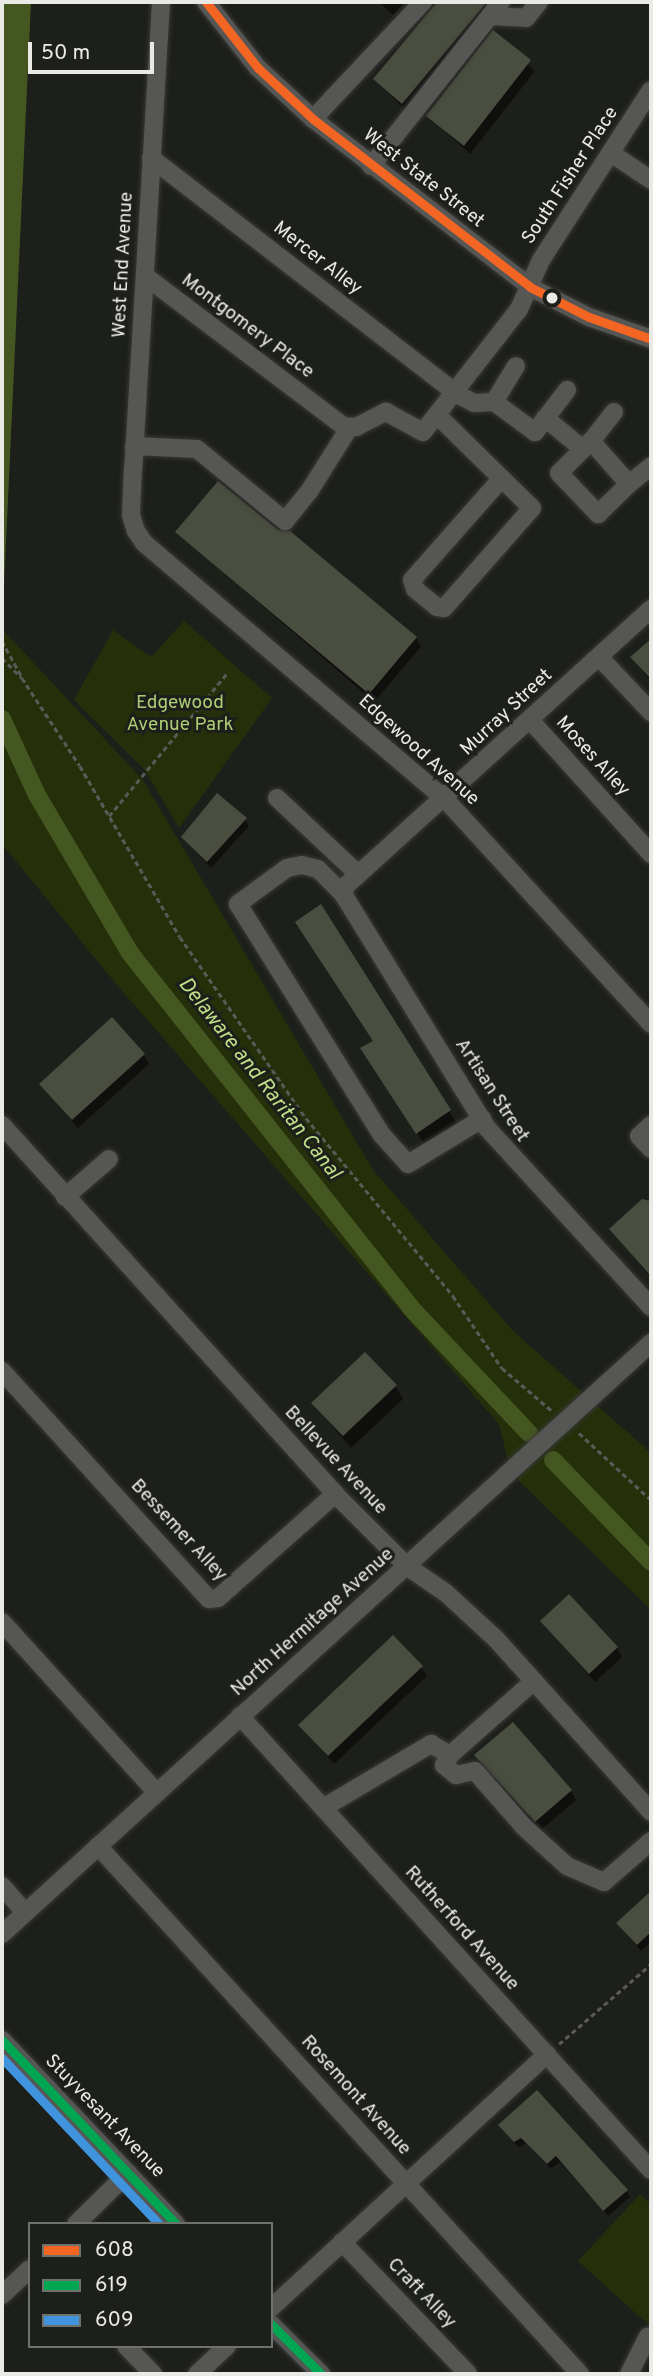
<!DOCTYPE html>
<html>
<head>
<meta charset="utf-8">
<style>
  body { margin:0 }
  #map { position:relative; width:653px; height:2376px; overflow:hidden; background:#1d1f1b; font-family:Overpass,sans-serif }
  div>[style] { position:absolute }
  .green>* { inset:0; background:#25300b }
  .water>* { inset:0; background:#455720 }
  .shadow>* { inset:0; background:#0007 }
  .canal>* { height:18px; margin:-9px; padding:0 9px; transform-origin:9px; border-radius:9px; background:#455720 }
  .building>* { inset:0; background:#494e40 }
  .path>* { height:2.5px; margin-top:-1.25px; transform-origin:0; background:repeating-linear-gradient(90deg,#5a5b58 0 5px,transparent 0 8.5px) }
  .roads { filter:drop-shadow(0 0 2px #383936) drop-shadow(0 0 2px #383936) }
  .minor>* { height:18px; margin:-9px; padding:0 9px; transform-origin:9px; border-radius:9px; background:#565754 }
  .bus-1>* { height:9px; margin:-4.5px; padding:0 4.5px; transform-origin:4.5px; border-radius:4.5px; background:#f26522 }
  .bus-2>* { height:9px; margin:-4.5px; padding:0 4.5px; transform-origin:4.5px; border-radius:4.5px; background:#00a651 }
  .bus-3>* { height:9px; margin:-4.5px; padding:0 4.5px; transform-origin:4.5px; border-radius:4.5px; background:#4094de }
  .dots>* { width:19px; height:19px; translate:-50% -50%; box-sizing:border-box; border:4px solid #1d201a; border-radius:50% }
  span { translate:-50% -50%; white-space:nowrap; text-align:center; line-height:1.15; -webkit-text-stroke:6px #1d201a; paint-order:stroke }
  .street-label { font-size:19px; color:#e9eae6 }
  .park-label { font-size:19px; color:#aecd76 }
  .water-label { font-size:21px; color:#c0df88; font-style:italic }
  .frame { position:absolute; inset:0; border:4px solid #e9eae6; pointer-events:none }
  .legend { position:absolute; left:28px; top:2222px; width:245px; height:126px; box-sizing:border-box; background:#1d201a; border:2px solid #6f716c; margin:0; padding:9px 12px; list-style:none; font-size:21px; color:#e9eae6 }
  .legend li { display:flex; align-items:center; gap:14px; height:35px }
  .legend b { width:35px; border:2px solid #6f716c }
  .scale { position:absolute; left:28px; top:42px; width:126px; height:32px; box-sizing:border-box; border:4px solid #e9eae6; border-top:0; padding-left:9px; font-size:21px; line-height:24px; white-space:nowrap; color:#e9eae6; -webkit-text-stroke:5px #1d201a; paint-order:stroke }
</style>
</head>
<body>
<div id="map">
  <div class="green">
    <div style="clip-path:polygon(184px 621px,272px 698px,179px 828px,144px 769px,74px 700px,113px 630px,151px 657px)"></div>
    <div style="clip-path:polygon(2px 629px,143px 780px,373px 1170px,512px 1330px,651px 1453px,651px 1610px,511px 1473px,499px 1424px,117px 985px,2px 844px)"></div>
    <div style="clip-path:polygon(640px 2194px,651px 2205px,651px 2327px,578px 2261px)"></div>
  </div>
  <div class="water">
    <div style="clip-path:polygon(2px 2px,31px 2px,2px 629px)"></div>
  </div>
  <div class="shadow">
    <div style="clip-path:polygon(379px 2px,405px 2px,393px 15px)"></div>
    <div style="clip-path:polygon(439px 2px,499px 2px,408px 112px,375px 80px)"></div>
    <div style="clip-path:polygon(493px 33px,535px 71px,470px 154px,428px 116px)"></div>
    <div style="clip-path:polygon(177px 532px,416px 638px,421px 647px,374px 702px)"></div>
    <div style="clip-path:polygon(651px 641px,651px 681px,632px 658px)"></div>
    <div style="clip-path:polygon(245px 820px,249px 826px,211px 868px,183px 838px)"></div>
    <div style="clip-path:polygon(374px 1042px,449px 1111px,457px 1124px,425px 1145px,370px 1061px)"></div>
    <div style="clip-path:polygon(144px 1055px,149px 1064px,78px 1128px,41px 1084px)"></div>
    <div style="clip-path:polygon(643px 1201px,651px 1206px,651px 1277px,611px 1230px)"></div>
    <div style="clip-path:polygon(395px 1386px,403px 1399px,351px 1448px,313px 1403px)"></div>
    <div style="clip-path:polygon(542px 1622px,617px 1648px,622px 1657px,595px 1682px)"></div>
    <div style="clip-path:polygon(421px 1667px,427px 1676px,334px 1764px,301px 1726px)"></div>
    <div style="clip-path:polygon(476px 1755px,571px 1791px,576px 1800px,541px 1830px)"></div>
    <div style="clip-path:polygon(651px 1894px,651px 1942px,641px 1951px,618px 1924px)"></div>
    <div style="clip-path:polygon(500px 2125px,626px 2191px,630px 2197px,608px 2216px,560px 2162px,551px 2169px,526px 2143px,519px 2148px)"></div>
  </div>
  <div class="canal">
    <div style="left:2px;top:719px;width:84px;rotate:65.3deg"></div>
    <div style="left:37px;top:795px;width:183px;rotate:59.5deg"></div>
    <div style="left:130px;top:953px;width:453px;rotate:51.6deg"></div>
    <div style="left:411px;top:1308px;width:172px;rotate:46.7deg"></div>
    <div style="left:553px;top:1460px;width:141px;rotate:46.1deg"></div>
  </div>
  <div class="building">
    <div style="clip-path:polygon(437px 2px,487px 2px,402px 104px,373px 79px)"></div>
    <div style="clip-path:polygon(493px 30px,531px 60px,464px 146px,426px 116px)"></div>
    <div style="clip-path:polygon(218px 481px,278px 530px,290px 531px,417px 637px,369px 694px,175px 532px)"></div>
    <div style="clip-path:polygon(651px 639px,651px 679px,630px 657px)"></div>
    <div style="clip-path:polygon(217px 793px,247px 818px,207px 862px,181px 837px)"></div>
    <div style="clip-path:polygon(321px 904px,451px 1110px,416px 1134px,360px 1048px,373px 1041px,295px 922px)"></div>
    <div style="clip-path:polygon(112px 1017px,145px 1054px,72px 1120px,39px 1084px)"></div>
    <div style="clip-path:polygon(642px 1199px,651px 1201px,651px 1276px,609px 1229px)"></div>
    <div style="clip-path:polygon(365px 1352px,397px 1385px,343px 1436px,311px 1403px)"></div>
    <div style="clip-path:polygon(569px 1594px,618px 1647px,589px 1674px,540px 1621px)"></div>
    <div style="clip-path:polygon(393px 1635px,423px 1666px,328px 1756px,298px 1725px)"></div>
    <div style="clip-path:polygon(513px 1722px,572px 1790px,535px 1822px,474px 1755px)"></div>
    <div style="clip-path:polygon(651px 1891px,651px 1932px,637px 1945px,616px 1923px)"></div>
    <div style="clip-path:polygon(537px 2090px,628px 2190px,603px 2211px,556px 2156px,547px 2164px,521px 2138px,514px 2142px,498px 2125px)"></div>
  </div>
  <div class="path">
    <div style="left:2px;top:641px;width:41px;rotate:60.9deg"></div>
    <div style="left:2px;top:658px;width:28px;rotate:45deg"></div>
    <div style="left:22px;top:678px;width:105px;rotate:56.6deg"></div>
    <div style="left:80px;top:766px;width:198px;rotate:59.7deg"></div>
    <div style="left:180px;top:937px;width:221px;rotate:55.2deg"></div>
    <div style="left:306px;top:1118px;width:231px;rotate:50.4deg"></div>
    <div style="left:453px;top:1296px;width:87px;rotate:55.8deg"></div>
    <div style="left:502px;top:1368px;width:65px;rotate:40.6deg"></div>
    <div style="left:109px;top:816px;width:187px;rotate:-50.4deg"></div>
    <div style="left:579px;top:1433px;width:98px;rotate:42.9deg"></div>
    <div style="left:559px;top:2044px;width:122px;rotate:-41deg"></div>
  </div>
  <div class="roads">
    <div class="minor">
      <div style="left:161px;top:2px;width:466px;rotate:93.4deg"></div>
      <div style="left:133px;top:467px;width:48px;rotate:92.4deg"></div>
      <div style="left:131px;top:515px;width:17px;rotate:73deg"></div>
      <div style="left:136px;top:531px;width:14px;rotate:56deg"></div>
      <div style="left:144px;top:543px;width:395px;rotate:40.4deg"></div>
      <div style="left:445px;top:799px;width:305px;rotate:47.5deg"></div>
      <div style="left:206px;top:2px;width:84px;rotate:51.8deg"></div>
      <div style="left:258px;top:68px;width:75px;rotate:42.8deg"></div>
      <div style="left:313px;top:119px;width:274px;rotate:37.7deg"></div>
      <div style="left:530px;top:287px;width:66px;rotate:27deg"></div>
      <div style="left:589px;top:317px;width:66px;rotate:19.5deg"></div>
      <div style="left:491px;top:16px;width:35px;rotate:3deg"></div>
      <div style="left:526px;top:18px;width:21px;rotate:-51deg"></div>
      <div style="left:313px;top:119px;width:161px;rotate:-46.8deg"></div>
      <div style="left:611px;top:153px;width:48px;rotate:34deg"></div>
      <div style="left:151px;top:158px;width:386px;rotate:37.6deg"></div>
      <div style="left:457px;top:394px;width:19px;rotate:28deg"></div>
      <div style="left:474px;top:403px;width:20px;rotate:-3deg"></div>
      <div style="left:494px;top:402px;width:42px;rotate:-58.6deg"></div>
      <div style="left:371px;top:166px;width:209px;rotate:-51.6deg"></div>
      <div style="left:145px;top:276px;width:248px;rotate:37.1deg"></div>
      <div style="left:343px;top:426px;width:13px;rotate:4deg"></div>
      <div style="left:356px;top:427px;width:34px;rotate:-27deg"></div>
      <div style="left:386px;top:412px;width:42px;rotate:28.4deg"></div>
      <div style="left:423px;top:432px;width:156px;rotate:-52deg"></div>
      <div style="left:519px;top:309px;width:54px;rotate:-65.8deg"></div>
      <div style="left:541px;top:260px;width:202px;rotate:-57.1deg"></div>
      <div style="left:494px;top:402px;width:51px;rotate:36.2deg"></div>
      <div style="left:535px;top:432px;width:53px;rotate:-52.7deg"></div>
      <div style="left:614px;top:412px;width:37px;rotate:128deg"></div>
      <div style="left:591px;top:441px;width:57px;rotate:48.5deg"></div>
      <div style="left:629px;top:484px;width:28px;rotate:-39deg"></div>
      <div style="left:439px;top:417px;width:130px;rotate:44.4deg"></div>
      <div style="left:532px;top:508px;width:133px;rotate:131.3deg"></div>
      <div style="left:444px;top:608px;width:7px;rotate:-172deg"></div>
      <div style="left:437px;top:607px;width:28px;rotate:-141deg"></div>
      <div style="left:415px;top:589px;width:9px;rotate:-108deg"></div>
      <div style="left:412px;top:580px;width:135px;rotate:-48.6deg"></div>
      <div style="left:545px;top:418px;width:49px;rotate:39.2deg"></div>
      <div style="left:591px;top:441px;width:45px;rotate:135deg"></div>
      <div style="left:559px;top:473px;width:57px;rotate:46.4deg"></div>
      <div style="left:598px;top:514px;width:43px;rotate:-44.1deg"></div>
      <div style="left:134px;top:446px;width:63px;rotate:2.7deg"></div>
      <div style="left:197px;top:449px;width:114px;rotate:39.3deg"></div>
      <div style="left:285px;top:521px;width:40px;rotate:-51deg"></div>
      <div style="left:310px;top:490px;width:73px;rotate:-57.8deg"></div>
      <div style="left:651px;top:609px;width:412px;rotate:137.8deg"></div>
      <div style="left:346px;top:886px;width:9px;rotate:111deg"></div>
      <div style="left:343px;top:894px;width:275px;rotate:58.4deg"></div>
      <div style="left:487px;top:1128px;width:243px;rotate:47.5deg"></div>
      <div style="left:599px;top:657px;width:76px;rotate:46.6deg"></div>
      <div style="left:530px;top:720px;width:181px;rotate:47.9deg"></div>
      <div style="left:277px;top:798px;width:112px;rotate:43.2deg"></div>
      <div style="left:343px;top:894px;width:35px;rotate:-135deg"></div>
      <div style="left:318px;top:869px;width:16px;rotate:-166deg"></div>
      <div style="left:302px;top:865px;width:15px;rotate:169deg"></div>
      <div style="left:287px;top:868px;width:61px;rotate:143.7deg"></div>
      <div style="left:238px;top:904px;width:271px;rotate:58.1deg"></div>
      <div style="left:381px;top:1134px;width:40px;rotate:48deg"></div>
      <div style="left:408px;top:1164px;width:87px;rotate:-31.3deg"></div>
      <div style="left:2px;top:1125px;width:497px;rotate:47.9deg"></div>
      <div style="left:335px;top:1494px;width:103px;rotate:45deg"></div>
      <div style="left:408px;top:1567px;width:46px;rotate:34.4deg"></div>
      <div style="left:446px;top:1593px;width:68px;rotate:42.6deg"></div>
      <div style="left:496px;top:1639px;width:232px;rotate:48.1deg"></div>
      <div style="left:651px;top:1125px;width:16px;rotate:137deg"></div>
      <div style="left:639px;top:1136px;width:18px;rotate:47deg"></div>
      <div style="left:65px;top:1197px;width:58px;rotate:-40.8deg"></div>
      <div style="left:2px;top:1371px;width:308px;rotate:47.8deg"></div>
      <div style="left:209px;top:1599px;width:9px;rotate:-6deg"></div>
      <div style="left:218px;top:1598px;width:157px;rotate:-41.6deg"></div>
      <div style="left:2px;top:1622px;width:229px;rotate:47.8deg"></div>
      <div style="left:240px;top:1716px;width:612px;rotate:47.85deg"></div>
      <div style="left:450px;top:1755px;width:112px;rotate:-41.4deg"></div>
      <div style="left:323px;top:1808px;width:126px;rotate:-30.7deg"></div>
      <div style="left:431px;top:1744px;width:22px;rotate:30deg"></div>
      <div style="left:450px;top:1755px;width:12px;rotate:121deg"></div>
      <div style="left:444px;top:1765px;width:16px;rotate:40deg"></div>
      <div style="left:456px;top:1775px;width:19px;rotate:-12deg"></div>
      <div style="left:475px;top:1771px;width:74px;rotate:48.8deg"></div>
      <div style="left:524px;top:1827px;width:58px;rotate:42.2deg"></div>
      <div style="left:567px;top:1866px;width:40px;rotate:23.4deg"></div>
      <div style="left:604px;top:1882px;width:62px;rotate:-41.1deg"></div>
      <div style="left:98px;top:1846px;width:715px;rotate:47.61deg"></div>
      <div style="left:2px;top:1886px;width:35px;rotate:49deg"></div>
      <div style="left:2px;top:1934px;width:878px;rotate:-42.32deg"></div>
      <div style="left:2px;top:2040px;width:253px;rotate:46.6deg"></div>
      <div style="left:76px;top:2224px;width:73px;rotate:-44.4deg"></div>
      <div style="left:342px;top:2242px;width:182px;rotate:46.3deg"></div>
      <div style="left:2px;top:2295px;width:38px;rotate:-43deg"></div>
      <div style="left:271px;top:2308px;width:375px;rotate:-42.6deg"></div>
      <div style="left:271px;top:2324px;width:71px;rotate:45deg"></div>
      <div style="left:126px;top:2346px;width:39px;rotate:46deg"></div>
      <div style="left:197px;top:2374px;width:41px;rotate:-43deg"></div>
      <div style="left:629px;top:2374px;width:42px;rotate:-63.4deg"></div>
    </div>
  </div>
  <div class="bus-1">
    <div style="left:206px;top:2px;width:84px;rotate:51.8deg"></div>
    <div style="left:258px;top:68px;width:75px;rotate:42.8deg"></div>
    <div style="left:313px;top:119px;width:274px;rotate:37.7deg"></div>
    <div style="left:530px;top:287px;width:66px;rotate:27deg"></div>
    <div style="left:589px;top:317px;width:66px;rotate:19.5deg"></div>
  </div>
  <div class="bus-2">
    <div style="left:2px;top:2040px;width:253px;rotate:46.6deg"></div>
    <div style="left:271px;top:2324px;width:71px;rotate:45deg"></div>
  </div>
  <div class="bus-3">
    <div style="left:2px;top:2058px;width:228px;rotate:46.6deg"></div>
  </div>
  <div class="dots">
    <div style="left:552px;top:298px;background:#e9eae6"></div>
  </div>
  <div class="street-label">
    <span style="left:571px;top:176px;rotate:-57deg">South Fisher Place</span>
    <span style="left:423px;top:179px;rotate:38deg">West State Street</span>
    <span style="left:317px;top:259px;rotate:38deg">Mercer Alley</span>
    <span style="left:124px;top:265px;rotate:-87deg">West End Avenue</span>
    <span style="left:247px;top:327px;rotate:37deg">Montgomery Place</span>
    <span style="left:507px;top:713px;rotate:-43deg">Murray Street</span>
    <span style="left:418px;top:751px;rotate:42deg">Edgewood Avenue</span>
    <span style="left:592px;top:757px;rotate:48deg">Moses Alley</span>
    <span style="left:491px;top:1091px;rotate:57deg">Artisan Street</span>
    <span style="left:335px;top:1461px;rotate:47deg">Bellevue Avenue</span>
    <span style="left:178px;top:1531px;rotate:47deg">Bessemer Alley</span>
    <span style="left:313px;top:1623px;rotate:-42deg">North Hermitage Avenue</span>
    <span style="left:461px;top:1929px;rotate:48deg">Rutherford Avenue</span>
    <span style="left:355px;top:2096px;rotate:48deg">Rosemont Avenue</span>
    <span style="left:104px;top:2117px;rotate:46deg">Stuyvesant Avenue</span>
    <span style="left:421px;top:2294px;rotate:46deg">Craft Alley</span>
  </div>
  <div class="park-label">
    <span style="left:180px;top:715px">Edgewood<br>Avenue Park</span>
  </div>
  <div class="water-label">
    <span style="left:259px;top:1079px;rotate:52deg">Delaware and Raritan Canal</span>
  </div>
  <div class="frame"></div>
  <ul class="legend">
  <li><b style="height:9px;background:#f26522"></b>608</li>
  <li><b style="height:9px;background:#00a651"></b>619</li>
  <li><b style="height:9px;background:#4094de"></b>609</li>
  </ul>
  <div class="scale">50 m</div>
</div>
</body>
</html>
